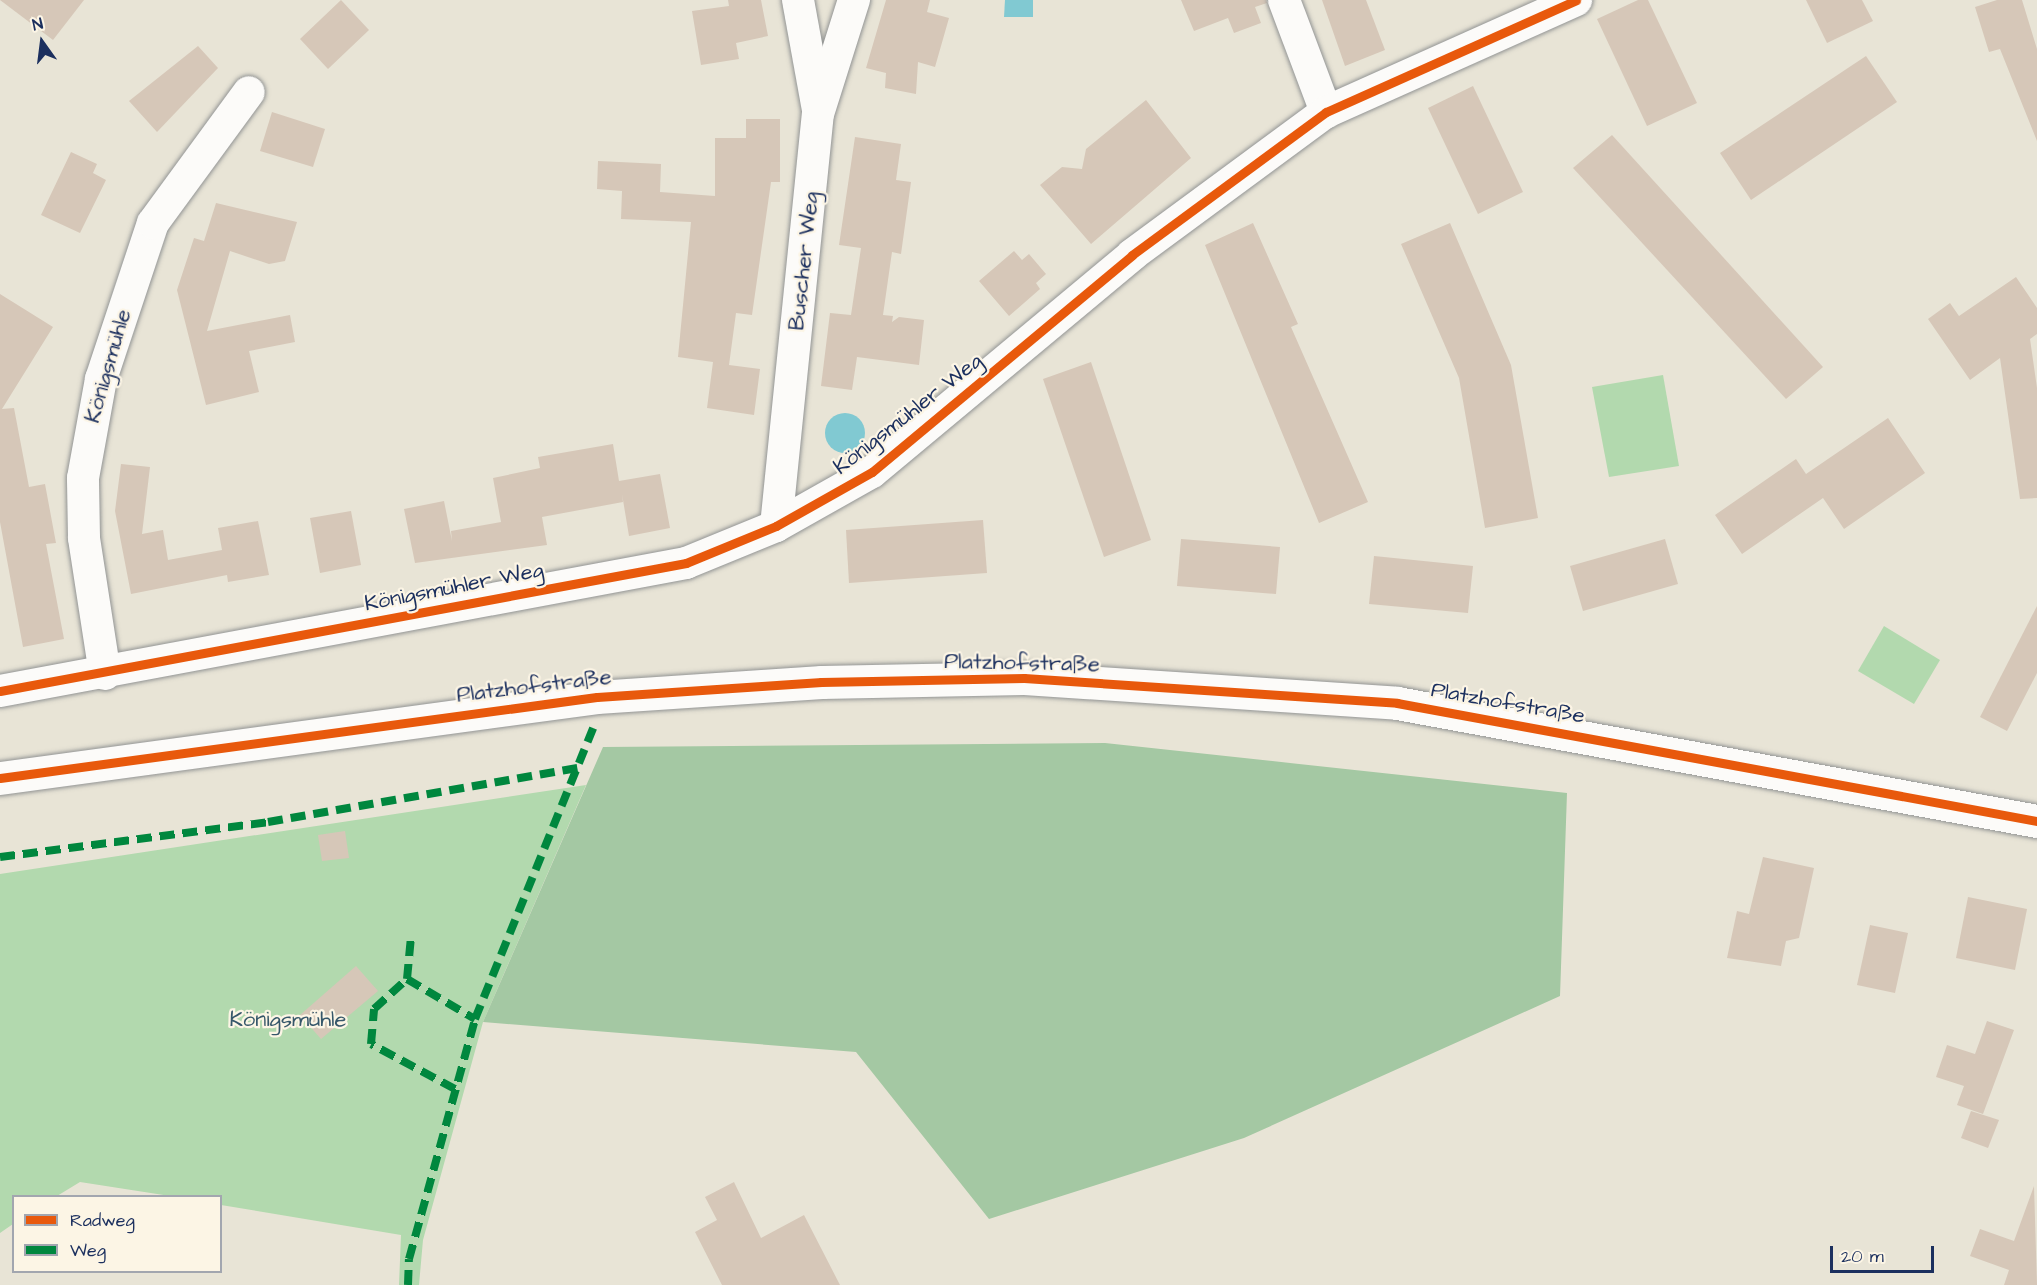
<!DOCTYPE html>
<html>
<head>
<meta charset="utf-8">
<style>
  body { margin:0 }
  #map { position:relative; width:2037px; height:1285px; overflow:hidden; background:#e8e4d6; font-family:"Architects Daughter",sans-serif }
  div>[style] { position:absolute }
  .green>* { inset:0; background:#b2d9ae }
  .forest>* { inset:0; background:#a4c8a3 }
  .water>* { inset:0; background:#81c9d2 }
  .round { border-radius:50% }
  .building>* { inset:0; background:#d6c7b8 }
  .roads { filter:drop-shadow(0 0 2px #929494) drop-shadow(0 0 2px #929494) }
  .street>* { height:32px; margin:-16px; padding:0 16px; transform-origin:16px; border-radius:16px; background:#fcfbf9 }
  .secondary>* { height:33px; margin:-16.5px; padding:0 16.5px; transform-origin:16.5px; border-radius:16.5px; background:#fcfbf9 }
  .quiet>* { height:8px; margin-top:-4px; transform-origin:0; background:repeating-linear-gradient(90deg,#00873e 0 15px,transparent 0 23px) }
  .cycleway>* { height:9px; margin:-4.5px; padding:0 4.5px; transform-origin:4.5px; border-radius:4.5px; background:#e8590c }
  span { translate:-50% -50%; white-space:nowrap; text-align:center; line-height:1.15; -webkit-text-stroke:4.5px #fcf5e5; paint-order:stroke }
  .street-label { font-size:22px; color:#1b2f5e }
  .park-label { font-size:22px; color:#36576a }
  .legend { position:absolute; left:12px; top:1195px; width:210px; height:78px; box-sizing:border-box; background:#fcf5e5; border:2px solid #a2a6af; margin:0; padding:8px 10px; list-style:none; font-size:18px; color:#1b2f5e }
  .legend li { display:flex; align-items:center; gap:12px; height:30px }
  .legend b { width:30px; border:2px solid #a2a6af }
  .north { position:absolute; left:12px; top:12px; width:60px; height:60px; -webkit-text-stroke:4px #fcf5e5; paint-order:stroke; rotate:346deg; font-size:16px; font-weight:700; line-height:24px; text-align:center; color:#1b2f5e }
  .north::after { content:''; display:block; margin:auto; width:21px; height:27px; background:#1b2f5e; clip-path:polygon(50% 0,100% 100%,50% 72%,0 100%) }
  .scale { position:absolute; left:1830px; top:1246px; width:104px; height:27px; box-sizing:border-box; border:3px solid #1b2f5e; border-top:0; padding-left:8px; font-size:18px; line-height:21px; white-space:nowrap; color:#1b2f5e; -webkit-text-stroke:4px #fcf5e5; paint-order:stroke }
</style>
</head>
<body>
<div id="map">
  <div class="green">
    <div style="clip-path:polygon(1663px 375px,1679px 466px,1609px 477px,1592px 387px)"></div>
    <div style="clip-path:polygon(1884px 626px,1940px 660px,1914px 704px,1858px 671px)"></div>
    <div style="clip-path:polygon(586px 785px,483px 1022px,423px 1240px,419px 1285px,399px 1285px,401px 1235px,221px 1205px,220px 1196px,170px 1196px,80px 1182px,57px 1196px,14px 1196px,13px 1224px,0 1233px,0 874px)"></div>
  </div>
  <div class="forest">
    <div style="clip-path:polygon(1105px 743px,1567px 793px,1560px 996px,1244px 1138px,989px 1219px,856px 1052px,483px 1022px,603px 747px)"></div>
  </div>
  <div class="water">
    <div style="clip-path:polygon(1005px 0,1033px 0,1033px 17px,1004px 17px)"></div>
    <div class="round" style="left:825px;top:413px;width:40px;height:40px"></div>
  </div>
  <div class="building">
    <div style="clip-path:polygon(0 0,84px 0,53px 40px)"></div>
    <div style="clip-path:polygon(341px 0,369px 30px,328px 69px,300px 39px)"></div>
    <div style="clip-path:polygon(728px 0,761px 0,768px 36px,736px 43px,739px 59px,701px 65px,692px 11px,729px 6px)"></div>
    <div style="clip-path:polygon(886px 0,930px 0,927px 12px,949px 18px,935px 67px,918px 62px,916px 94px,885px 88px,886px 73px,866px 68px)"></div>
    <div style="clip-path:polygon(1181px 0,1266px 0,1267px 3px,1255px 7px,1261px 23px,1234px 33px,1228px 18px,1194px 31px)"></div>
    <div style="clip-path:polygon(1322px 0,1366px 0,1385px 50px,1345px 66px)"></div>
    <div style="clip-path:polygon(1638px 0,1648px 0,1697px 103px,1647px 126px,1597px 19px)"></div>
    <div style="clip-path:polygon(1806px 0,1862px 0,1873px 21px,1827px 43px)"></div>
    <div style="clip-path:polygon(1997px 0,2022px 0,2037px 49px,2037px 141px,2000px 49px,1989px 52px,1975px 7px)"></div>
    <div style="clip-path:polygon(198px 46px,218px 68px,157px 132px,129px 101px)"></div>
    <div style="clip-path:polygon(1866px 56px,1897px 102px,1751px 200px,1720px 153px)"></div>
    <div style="clip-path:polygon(1473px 86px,1523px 192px,1478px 214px,1428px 108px)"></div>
    <div style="clip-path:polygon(1146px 100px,1191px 158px,1091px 244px,1040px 185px,1062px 167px,1082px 169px,1086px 149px)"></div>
    <div style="clip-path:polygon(272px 112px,325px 129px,313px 167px,260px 151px)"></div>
    <div style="clip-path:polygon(746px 119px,780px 119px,780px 182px,771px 182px,752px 315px,736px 313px,729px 365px,760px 369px,754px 415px,707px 408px,713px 362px,678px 357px,691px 222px,621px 219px,622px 191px,597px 189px,598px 161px,661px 164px,660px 192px,715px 196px,715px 138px,746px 138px)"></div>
    <div style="clip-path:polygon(1612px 135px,1823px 367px,1786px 399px,1573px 168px)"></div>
    <div style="clip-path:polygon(855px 137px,901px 144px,896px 180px,911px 182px,901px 254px,892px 252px,883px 315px,893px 316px,892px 322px,899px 317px,924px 320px,919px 365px,857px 357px,852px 390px,821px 386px,830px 313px,851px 315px,861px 248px,839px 245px)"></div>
    <div style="clip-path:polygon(71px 152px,97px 164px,93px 173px,106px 180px,80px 233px,41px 215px)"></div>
    <div style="clip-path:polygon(216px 203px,297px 222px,285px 261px,269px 264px,230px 251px,207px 331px,290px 315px,295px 342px,249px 351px,259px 392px,206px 405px,177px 290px,194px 238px,204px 241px)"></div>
    <div style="clip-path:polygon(1253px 223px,1298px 324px,1291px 327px,1368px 502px,1319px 523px,1205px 245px)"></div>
    <div style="clip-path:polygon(1450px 223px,1511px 365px,1538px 518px,1485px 528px,1459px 378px,1401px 244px)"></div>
    <div style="clip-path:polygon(1014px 251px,1022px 260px,1029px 254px,1046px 274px,1036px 283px,1040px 289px,1009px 316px,979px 281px)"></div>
    <div style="clip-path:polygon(2016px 277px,2037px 308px,2037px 334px,2030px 339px,2037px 388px,2037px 498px,2020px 499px,2000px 358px,1970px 380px,1928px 319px,1950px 303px,1959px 316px)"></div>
    <div style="clip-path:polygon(0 294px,53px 327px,2px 409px,14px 408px,29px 487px,45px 484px,56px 543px,46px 544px,64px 639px,23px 647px,0 522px)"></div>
    <div style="clip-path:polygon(1091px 362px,1151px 540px,1104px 557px,1043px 379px)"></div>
    <div style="clip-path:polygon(1888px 418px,1925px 473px,1844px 529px,1823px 498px,1742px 554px,1715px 515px,1796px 459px,1806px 474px)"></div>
    <div style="clip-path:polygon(613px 444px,619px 481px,660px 474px,670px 528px,629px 536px,622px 494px,623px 502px,542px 517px,547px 545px,415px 563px,404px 509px,444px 501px,452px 541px,451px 531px,501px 522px,493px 478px,540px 468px,538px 457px)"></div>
    <div style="clip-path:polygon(121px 464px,150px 467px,142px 534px,163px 530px,168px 560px,222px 550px,218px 528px,258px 521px,269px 575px,228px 582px,227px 575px,131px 594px,115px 511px)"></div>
    <div style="clip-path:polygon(351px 511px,361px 565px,320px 573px,310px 518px)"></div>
    <div style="clip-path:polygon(983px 520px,987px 573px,849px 583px,846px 530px)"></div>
    <div style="clip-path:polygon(1181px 539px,1280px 547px,1276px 594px,1177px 586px)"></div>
    <div style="clip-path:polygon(1665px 539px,1678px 584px,1583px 611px,1570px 566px)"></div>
    <div style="clip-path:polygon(1374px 556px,1473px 566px,1468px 613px,1369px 604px)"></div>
    <div style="clip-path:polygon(2037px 606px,2037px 673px,2007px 731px,1980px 717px)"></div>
    <div style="clip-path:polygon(345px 831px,349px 858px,322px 861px,318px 835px)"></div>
    <div style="clip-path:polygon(1763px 857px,1814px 868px,1799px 938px,1786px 941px,1781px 966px,1727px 958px,1737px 911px,1749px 914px)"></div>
    <div style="clip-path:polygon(1968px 897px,2027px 909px,2015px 970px,1956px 958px)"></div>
    <div style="clip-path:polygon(1870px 925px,1908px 933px,1895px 993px,1857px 985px)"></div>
    <div style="clip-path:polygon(356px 966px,378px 991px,321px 1039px,300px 1015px)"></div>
    <div style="clip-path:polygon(1987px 1021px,2014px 1030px,1983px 1114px,1957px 1105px,1964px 1086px,1936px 1077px,1947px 1045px,1975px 1054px)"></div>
    <div style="clip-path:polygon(1971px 1111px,1999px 1120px,1988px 1148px,1961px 1138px)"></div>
    <div style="clip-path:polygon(734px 1182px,761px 1238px,804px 1215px,840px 1285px,722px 1285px,695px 1232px,717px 1220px,705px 1197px)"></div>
    <div style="clip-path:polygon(2034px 1186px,2037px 1285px,2004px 1285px,2009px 1270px,1970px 1256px,1980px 1229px,2014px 1241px)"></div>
  </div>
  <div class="roads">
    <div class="street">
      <div style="left:798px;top:0;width:112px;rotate:79.7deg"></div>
      <div style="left:1284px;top:0;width:120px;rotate:69.4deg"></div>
      <div style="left:776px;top:526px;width:414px;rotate:-84.2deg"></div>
      <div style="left:818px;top:114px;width:120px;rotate:-72.5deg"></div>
      <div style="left:105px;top:674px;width:138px;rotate:-98.8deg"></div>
      <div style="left:84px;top:538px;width:60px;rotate:-91deg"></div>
      <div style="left:83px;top:478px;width:101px;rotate:-79.7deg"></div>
      <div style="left:101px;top:379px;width:164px;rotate:-71.6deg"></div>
      <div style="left:153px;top:223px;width:162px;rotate:-53.8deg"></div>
      <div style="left:0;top:691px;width:698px;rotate:-10.57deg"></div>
      <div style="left:686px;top:563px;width:97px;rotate:-22.3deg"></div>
      <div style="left:776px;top:526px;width:110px;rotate:-29.4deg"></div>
      <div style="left:872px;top:472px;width:339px;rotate:-39.8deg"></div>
      <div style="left:1132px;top:255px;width:241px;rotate:-36.4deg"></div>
      <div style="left:1326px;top:112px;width:274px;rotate:-24.1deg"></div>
    </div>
    <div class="secondary">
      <div style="left:0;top:778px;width:602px;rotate:-7.73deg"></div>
      <div style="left:597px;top:697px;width:225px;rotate:-3.8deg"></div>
      <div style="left:821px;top:682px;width:203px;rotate:-1.1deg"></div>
      <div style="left:1024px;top:678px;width:374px;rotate:3.8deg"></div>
      <div style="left:1397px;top:703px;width:651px;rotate:10.45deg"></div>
    </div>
  </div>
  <div class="quiet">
    <div style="left:0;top:857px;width:270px;rotate:-7.4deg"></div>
    <div style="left:268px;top:822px;width:314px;rotate:-9.9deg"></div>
    <div style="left:407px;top:979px;width:42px;rotate:-84.6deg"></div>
    <div style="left:455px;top:1089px;width:95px;rotate:-151.8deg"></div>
    <div style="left:371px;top:1044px;width:35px;rotate:-85deg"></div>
    <div style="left:374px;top:1009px;width:45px;rotate:-42.3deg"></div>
    <div style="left:407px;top:979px;width:79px;rotate:30.5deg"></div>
    <div style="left:408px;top:1285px;width:26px;rotate:-88deg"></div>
    <div style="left:409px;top:1259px;width:249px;rotate:-74.6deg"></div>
    <div style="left:475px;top:1019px;width:319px;rotate:-67.9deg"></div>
  </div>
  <div class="cycleway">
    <div style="left:0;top:691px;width:698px;rotate:-10.57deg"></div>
    <div style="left:686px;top:563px;width:97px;rotate:-22.3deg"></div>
    <div style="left:776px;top:526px;width:110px;rotate:-29.4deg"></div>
    <div style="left:872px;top:472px;width:339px;rotate:-39.8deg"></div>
    <div style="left:1132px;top:255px;width:241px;rotate:-36.4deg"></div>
    <div style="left:1326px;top:112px;width:274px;rotate:-24.1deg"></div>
    <div style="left:0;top:778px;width:602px;rotate:-7.73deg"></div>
    <div style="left:597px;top:697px;width:225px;rotate:-3.8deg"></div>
    <div style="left:821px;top:682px;width:203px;rotate:-1.1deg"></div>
    <div style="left:1024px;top:678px;width:374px;rotate:3.8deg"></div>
    <div style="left:1397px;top:703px;width:651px;rotate:10.45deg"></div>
  </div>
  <div class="street-label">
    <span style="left:804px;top:261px;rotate:-84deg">Buscher Weg</span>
    <span style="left:108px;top:366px;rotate:-74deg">Königsmühle</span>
    <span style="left:908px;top:414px;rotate:-38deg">Königsmühler Weg</span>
    <span style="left:454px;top:587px;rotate:-11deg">Königsmühler Weg</span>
    <span style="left:1022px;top:663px;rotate:1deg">Platzhofstraße</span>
    <span style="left:534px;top:686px;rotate:-7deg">Platzhofstraße</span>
    <span style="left:1508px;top:703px;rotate:10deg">Platzhofstraße</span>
  </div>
  <div class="park-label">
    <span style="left:288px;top:1020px">Königsmühle</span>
  </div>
  <ul class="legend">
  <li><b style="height:8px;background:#e8590c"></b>Radweg</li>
  <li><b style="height:8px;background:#00873e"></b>Weg</li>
  </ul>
  <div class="north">N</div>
  <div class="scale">20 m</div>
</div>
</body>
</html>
